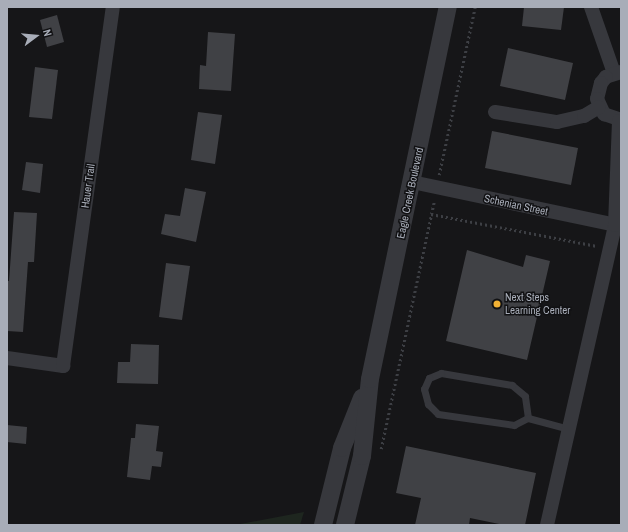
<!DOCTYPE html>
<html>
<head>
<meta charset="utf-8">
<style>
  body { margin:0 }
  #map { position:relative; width:628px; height:532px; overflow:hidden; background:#161618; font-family:"Archivo Narrow",sans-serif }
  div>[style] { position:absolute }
  .green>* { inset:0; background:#1e261f }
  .building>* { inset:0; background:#404145 }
  .path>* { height:2.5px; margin-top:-1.25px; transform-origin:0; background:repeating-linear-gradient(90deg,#3d3f44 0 2px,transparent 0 5px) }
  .service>* { height:7px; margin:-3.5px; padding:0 3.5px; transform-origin:3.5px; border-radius:3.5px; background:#37383d }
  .minor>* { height:14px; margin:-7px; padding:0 7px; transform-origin:7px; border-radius:7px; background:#37383d }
  .tertiary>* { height:18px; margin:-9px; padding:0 9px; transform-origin:9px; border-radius:9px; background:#37383d }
  .dots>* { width:11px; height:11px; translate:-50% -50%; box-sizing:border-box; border:2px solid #111113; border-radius:50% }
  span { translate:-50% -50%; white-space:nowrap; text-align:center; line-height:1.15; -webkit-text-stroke:3px #111113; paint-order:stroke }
  .street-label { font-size:11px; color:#a8adb8 }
  .poi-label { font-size:11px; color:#a8adb8 }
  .left { translate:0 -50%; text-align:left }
  .frame { position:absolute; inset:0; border:8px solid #a8adb8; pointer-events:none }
  .north { position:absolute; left:16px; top:16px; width:40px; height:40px; -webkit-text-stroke:3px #111113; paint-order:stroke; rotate:74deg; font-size:11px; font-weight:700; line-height:16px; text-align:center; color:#a8adb8 }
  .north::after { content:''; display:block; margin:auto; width:14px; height:18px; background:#a8adb8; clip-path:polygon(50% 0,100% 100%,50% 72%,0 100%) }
</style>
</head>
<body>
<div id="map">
  <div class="green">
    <div style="clip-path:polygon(304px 512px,300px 525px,235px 525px)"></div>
  </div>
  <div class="building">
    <div style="clip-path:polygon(524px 7px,564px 7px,561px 30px,522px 26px)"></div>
    <div style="clip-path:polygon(57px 15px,64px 42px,47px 47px,40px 20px)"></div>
    <div style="clip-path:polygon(208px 32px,235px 34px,231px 91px,199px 89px,200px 65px,206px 66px)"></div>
    <div style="clip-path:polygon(508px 48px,573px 63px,565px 100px,500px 86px)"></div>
    <div style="clip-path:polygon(35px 67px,58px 70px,52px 119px,29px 117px)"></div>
    <div style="clip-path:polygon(198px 112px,222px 115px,215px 164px,191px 160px)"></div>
    <div style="clip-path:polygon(492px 131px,578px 148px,571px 185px,485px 168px)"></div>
    <div style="clip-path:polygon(26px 162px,43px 164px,40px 193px,22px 190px)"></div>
    <div style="clip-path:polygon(185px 188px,206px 192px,196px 242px,161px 234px,165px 214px,180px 216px)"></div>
    <div style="clip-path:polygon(14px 212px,37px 213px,34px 262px,28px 262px,23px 332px,7px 331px,7px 281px,9px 281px)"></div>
    <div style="clip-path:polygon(467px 250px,523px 267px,526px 255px,550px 261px,527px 360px,446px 341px)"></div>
    <div style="clip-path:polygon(166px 263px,190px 266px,182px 320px,159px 317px)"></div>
    <div style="clip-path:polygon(131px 344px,159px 345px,158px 384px,117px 383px,118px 362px,130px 362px)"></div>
    <div style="clip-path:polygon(136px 424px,159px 426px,156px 451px,163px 452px,161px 467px,152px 466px,150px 480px,127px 477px,131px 438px,135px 438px)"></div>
    <div style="clip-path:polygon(7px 425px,27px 427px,26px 444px,7px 442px)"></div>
    <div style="clip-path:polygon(406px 446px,536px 473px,525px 525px,504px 525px,470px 518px,469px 525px,415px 525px,421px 498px,396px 493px)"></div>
  </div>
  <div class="path">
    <div style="left:439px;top:175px;width:172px;rotate:-77.9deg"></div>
    <div style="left:431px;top:214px;width:169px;rotate:10.9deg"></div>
    <div style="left:381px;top:449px;width:254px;rotate:-77.9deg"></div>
  </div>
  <div class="service">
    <div style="left:528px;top:418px;width:22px;rotate:-98deg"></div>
    <div style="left:525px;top:396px;width:17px;rotate:-140deg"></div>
    <div style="left:512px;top:385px;width:72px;rotate:-170.4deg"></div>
    <div style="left:441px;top:373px;width:13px;rotate:157deg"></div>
    <div style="left:429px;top:378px;width:12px;rotate:114deg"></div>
    <div style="left:424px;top:389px;width:16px;rotate:75deg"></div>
    <div style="left:428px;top:404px;width:14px;rotate:45deg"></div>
    <div style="left:438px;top:414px;width:77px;rotate:8.2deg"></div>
    <div style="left:514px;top:425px;width:16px;rotate:-27deg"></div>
    <div style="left:528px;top:418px;width:42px;rotate:15deg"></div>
  </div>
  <div class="minor">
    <div style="left:591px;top:7px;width:70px;rotate:70.8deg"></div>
    <div style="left:621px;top:72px;width:16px;rotate:162deg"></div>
    <div style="left:606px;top:77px;width:8px;rotate:130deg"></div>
    <div style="left:601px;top:83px;width:16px;rotate:104deg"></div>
    <div style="left:597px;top:99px;width:17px;rotate:65deg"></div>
    <div style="left:604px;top:114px;width:18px;rotate:19deg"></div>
    <div style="left:495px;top:112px;width:63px;rotate:9.2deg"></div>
    <div style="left:557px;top:122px;width:28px;rotate:-13deg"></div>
    <div style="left:584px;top:116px;width:17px;rotate:-31deg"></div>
    <div style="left:412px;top:182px;width:214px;rotate:11.9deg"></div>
    <div style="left:7px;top:358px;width:57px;rotate:8.1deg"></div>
    <div style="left:63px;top:366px;width:362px;rotate:-82.1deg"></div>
    <div style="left:547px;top:525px;width:308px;rotate:-77.2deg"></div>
    <div style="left:615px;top:225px;width:104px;rotate:-87.8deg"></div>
  </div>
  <div class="tertiary">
    <div style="left:323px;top:525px;width:79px;rotate:-76.1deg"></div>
    <div style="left:342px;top:448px;width:54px;rotate:-68.2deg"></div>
    <div style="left:345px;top:525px;width:71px;rotate:-76.2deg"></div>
    <div style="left:362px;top:456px;width:77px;rotate:-84.1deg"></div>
    <div style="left:370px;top:379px;width:380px;rotate:-78.2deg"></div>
  </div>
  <div class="dots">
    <div style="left:497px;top:304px;background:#f2b134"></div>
  </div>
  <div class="street-label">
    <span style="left:88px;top:186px;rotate:-82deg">Hauer Trail</span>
    <span style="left:410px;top:193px;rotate:-78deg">Eagle Creek Boulevard</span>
    <span style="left:516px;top:205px;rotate:12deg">Schenian Street</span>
  </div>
  <div class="poi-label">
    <span class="left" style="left:505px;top:304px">Next Steps<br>Learning Center</span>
  </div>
  <div class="frame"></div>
  <div class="north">N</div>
</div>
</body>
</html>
